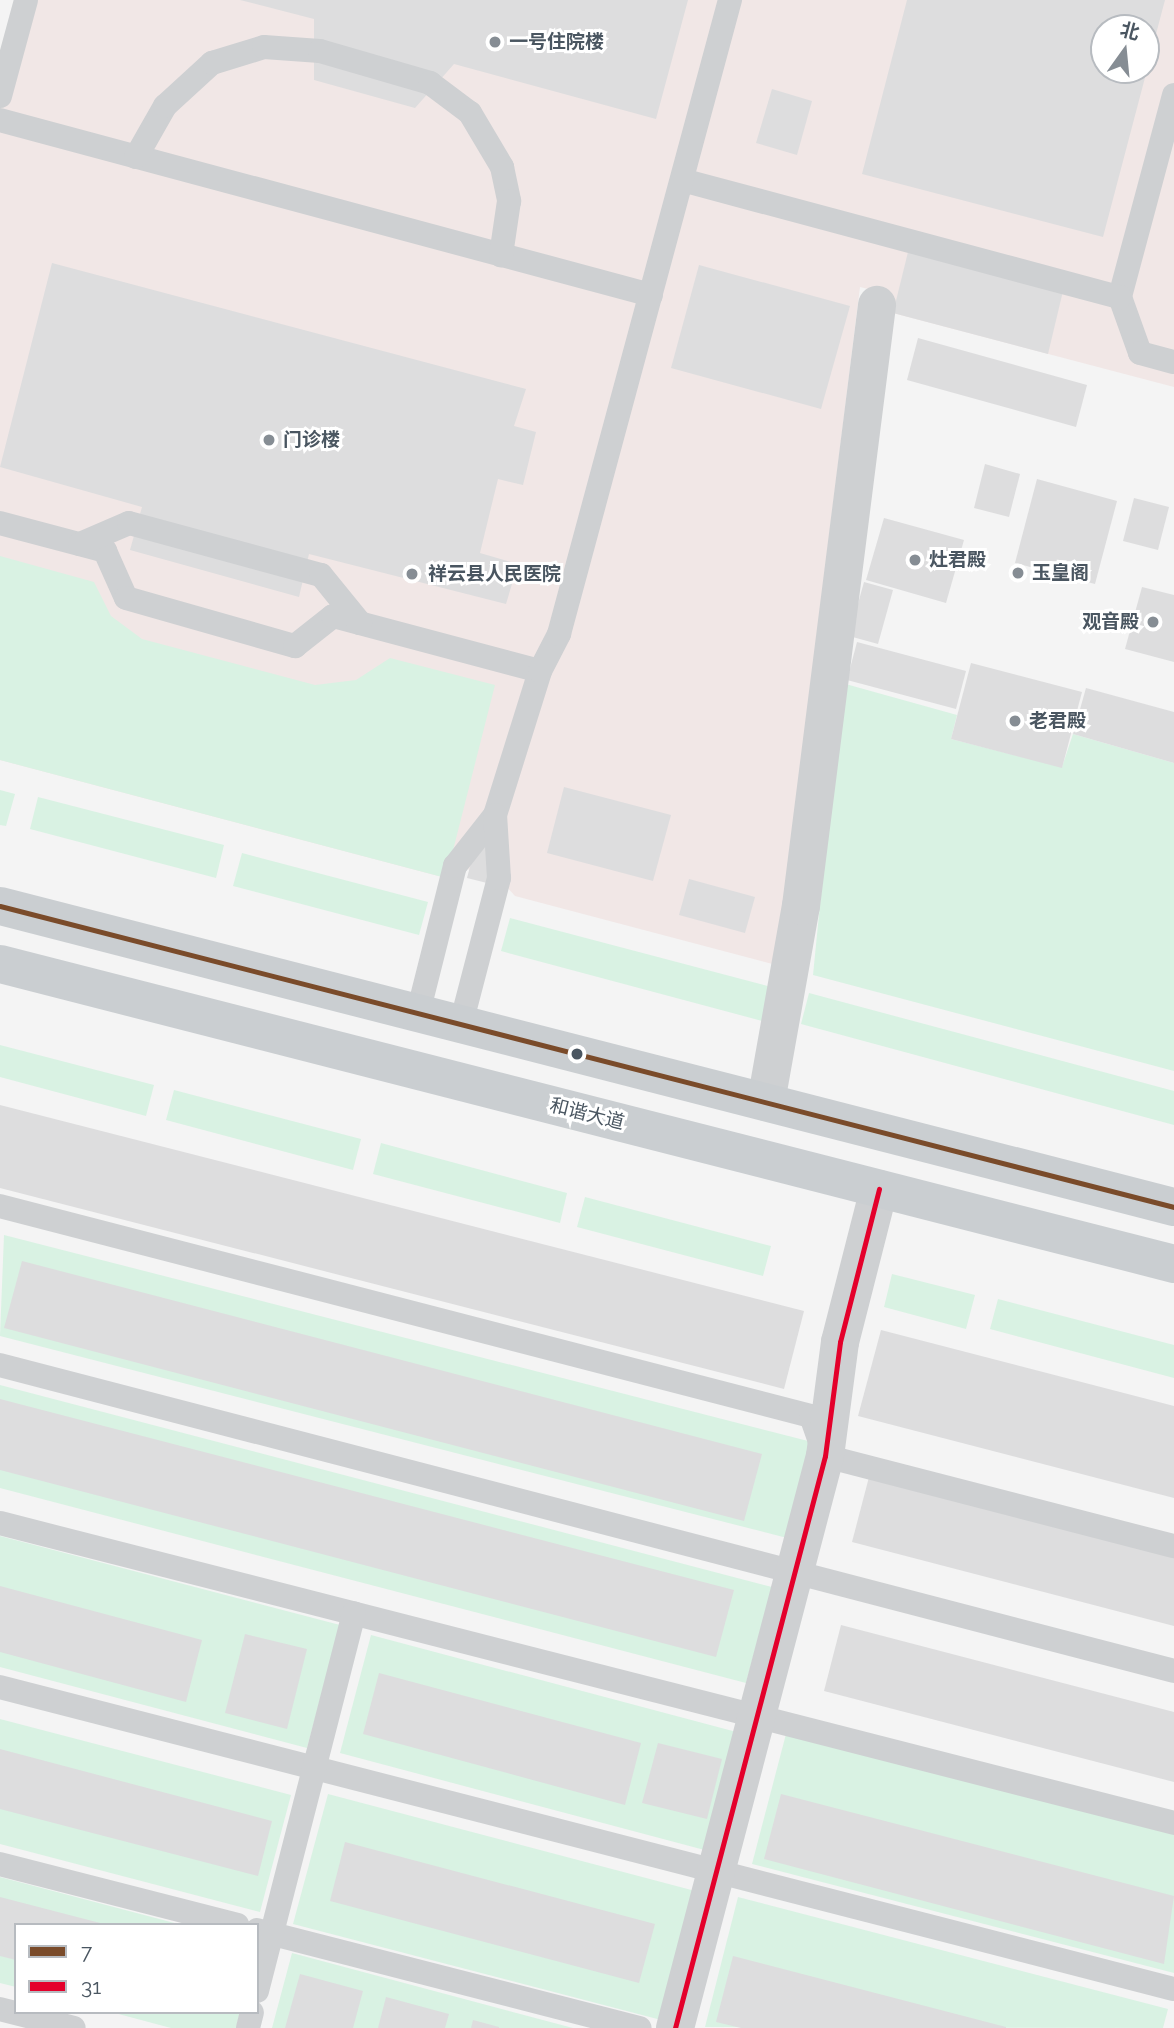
<!DOCTYPE html>
<html>
<head>
<meta charset="utf-8">
<style>
  body { margin:0 }
  #map { position:relative; width:1174px; height:2028px; overflow:hidden; background:#f4f4f4; font-family:Raleway,"Noto Sans SC",sans-serif }
  div>[style] { position:absolute }
  .medical>* { inset:0; background:#f1e7e6 }
  .green>* { inset:0; background:#d9f2e3 }
  .building>* { inset:0; background:#ddddde }
  .service>* { height:24px; margin:-12px; padding:0 12px; transform-origin:12px; border-radius:12px; background:#ced0d2 }
  .minor>* { height:38px; margin:-19px; padding:0 19px; transform-origin:19px; border-radius:19px; background:#ced0d2 }
  .primary>* { height:38px; margin:-19px; padding:0 19px; transform-origin:19px; border-radius:19px; background:#caced1 }
  .bus-1>* { height:5px; margin:-2.5px; padding:0 2.5px; transform-origin:2.5px; border-radius:2.5px; background:#7a4b2a }
  .bus-2>* { height:5px; margin:-2.5px; padding:0 2.5px; transform-origin:2.5px; border-radius:2.5px; background:#e4002b }
  .dots>* { width:19px; height:19px; translate:-50% -50%; box-sizing:border-box; border:4px solid #fff; border-radius:50% }
  span { translate:-50% -50%; white-space:nowrap; text-align:center; line-height:1.15; -webkit-text-stroke:6px #fff; paint-order:stroke }
  .poi-label { font-size:19px; color:#4a5661; font-weight:700 }
  .left { translate:0 -50%; text-align:left }
  .right { translate:-100% -50%; text-align:right }
  .street-label { font-size:19px; color:#4a5661 }
  .legend { position:absolute; left:14px; top:1923px; width:245px; height:91px; box-sizing:border-box; background:#fff; border:2px solid #b7bbc0; margin:0; padding:9px 12px; list-style:none; font-size:21px; color:#4a5661 }
  .legend li { display:flex; align-items:center; gap:14px; height:35px }
  .legend b { width:35px; border:2px solid #b7bbc0 }
  .north { position:absolute; left:1090px; top:14px; width:70px; height:70px; box-sizing:border-box; background:#fff; border:2px solid #b7bbc0; border-radius:50%; rotate:15deg; font-size:19px; font-weight:700; line-height:28px; text-align:center; color:#4a5661 }
  .north::after { content:''; display:block; margin:auto; width:24px; height:32px; background:#868d94; clip-path:polygon(50% 0,100% 100%,50% 72%,0 100%) }
</style>
</head>
<body>
<div id="map">
  <div class="medical">
    <div style="clip-path:polygon(evenodd,17px 0,1174px 0,1174px 387px,893px 313px,888px 294px,860px 287px,776px 965px,515px 896px,499px 878px,456px 866px,446px 878px,0 760px,0 63px,17px 0,1104px 28px,1146px 28px,1146px 70px,1104px 70px,1104px 28px)"></div>
  </div>
  <div class="green">
    <div style="clip-path:polygon(0 556px,94px 582px,111px 616px,142px 639px,315px 685px,356px 680px,390px 658px,495px 685px,446px 878px,0 760px)"></div>
    <div style="clip-path:polygon(842px 683px,957px 715px,951px 739px,1062px 767px,1073px 734px,1174px 763px,1174px 1071px,813px 975px)"></div>
    <div style="clip-path:polygon(0 790px,15px 794px,6px 826px,0 825px)"></div>
    <div style="clip-path:polygon(38px 797px,224px 845px,216px 878px,30px 829px)"></div>
    <div style="clip-path:polygon(242px 853px,428px 902px,419px 935px,233px 886px)"></div>
    <div style="clip-path:polygon(510px 918px,775px 988px,766px 1022px,501px 951px)"></div>
    <div style="clip-path:polygon(809px 993px,1174px 1091px,1174px 1125px,801px 1024px)"></div>
    <div style="clip-path:polygon(0 1045px,154px 1085px,146px 1116px,0 1077px)"></div>
    <div style="clip-path:polygon(174px 1090px,361px 1139px,353px 1170px,166px 1120px)"></div>
    <div style="clip-path:polygon(381px 1143px,567px 1193px,560px 1223px,373px 1174px)"></div>
    <div style="clip-path:polygon(585px 1197px,771px 1246px,763px 1276px,577px 1227px)"></div>
    <div style="clip-path:polygon(4px 1235px,812px 1442px,787px 1538px,0 1336px)"></div>
    <div style="clip-path:polygon(892px 1274px,975px 1295px,966px 1329px,884px 1307px)"></div>
    <div style="clip-path:polygon(998px 1299px,1174px 1345px,1174px 1378px,990px 1329px)"></div>
    <div style="clip-path:polygon(0 1385px,772px 1587px,746px 1683px,0 1488px)"></div>
    <div style="clip-path:polygon(0 1536px,340px 1625px,307px 1748px,0 1667px)"></div>
    <div style="clip-path:polygon(371px 1635px,744px 1734px,712px 1852px,340px 1753px)"></div>
    <div style="clip-path:polygon(0 1719px,291px 1795px,260px 1912px,0 1844px)"></div>
    <div style="clip-path:polygon(786px 1734px,1174px 1834px,1174px 1973px,752px 1864px)"></div>
    <div style="clip-path:polygon(328px 1794px,699px 1892px,665px 2021px,293px 1924px)"></div>
    <div style="clip-path:polygon(0 1877px,182px 1925px,16px 1925px,16px 1987px,0 1983px)"></div>
    <div style="clip-path:polygon(738px 1897px,1168px 2009px,1163px 2028px,705px 2027px)"></div>
    <div style="clip-path:polygon(292px 1953px,573px 2028px,272px 2028px)"></div>
    <div style="clip-path:polygon(111px 2012px,240px 2012px,236px 2028px,171px 2028px)"></div>
  </div>
  <div class="building">
    <div style="clip-path:polygon(240px 0,688px 0,656px 119px,454px 64px,415px 108px,314px 80px,314px 19px)"></div>
    <div style="clip-path:polygon(907px 0,1165px 0,1147px 68px,1146px 28px,1104px 28px,1104px 70px,1147px 70px,1103px 237px,862px 174px)"></div>
    <div style="clip-path:polygon(772px 89px,812px 101px,797px 155px,756px 143px)"></div>
    <div style="clip-path:polygon(908px 252px,1063px 291px,1048px 354px,893px 313px)"></div>
    <div style="clip-path:polygon(52px 263px,526px 389px,514px 426px,536px 432px,523px 485px,498px 479px,480px 553px,518px 564px,506px 604px,309px 554px,299px 597px,130px 550px,142px 507px,0 467px)"></div>
    <div style="clip-path:polygon(699px 265px,850px 306px,821px 409px,671px 368px)"></div>
    <div style="clip-path:polygon(918px 338px,1087px 385px,1076px 427px,907px 380px)"></div>
    <div style="clip-path:polygon(985px 464px,1020px 474px,1009px 517px,974px 508px)"></div>
    <div style="clip-path:polygon(1037px 479px,1117px 501px,1095px 584px,1015px 563px)"></div>
    <div style="clip-path:polygon(1134px 498px,1169px 507px,1158px 550px,1123px 541px)"></div>
    <div style="clip-path:polygon(884px 518px,964px 540px,946px 603px,866px 580px)"></div>
    <div style="clip-path:polygon(864px 582px,893px 590px,878px 644px,849px 636px)"></div>
    <div style="clip-path:polygon(1142px 587px,1174px 595px,1174px 662px,1125px 649px)"></div>
    <div style="clip-path:polygon(857px 642px,966px 671px,956px 709px,847px 680px)"></div>
    <div style="clip-path:polygon(971px 663px,1082px 692px,1062px 768px,951px 739px)"></div>
    <div style="clip-path:polygon(1086px 688px,1174px 712px,1174px 763px,1073px 734px)"></div>
    <div style="clip-path:polygon(564px 787px,671px 815px,653px 881px,547px 853px)"></div>
    <div style="clip-path:polygon(476px 844px,495px 849px,487px 883px,467px 878px)"></div>
    <div style="clip-path:polygon(689px 879px,755px 897px,745px 933px,679px 915px)"></div>
    <div style="clip-path:polygon(0 1105px,804px 1311px,784px 1389px,0 1188px)"></div>
    <div style="clip-path:polygon(22px 1261px,762px 1454px,744px 1521px,4px 1328px)"></div>
    <div style="clip-path:polygon(881px 1330px,1174px 1406px,1174px 1498px,858px 1416px)"></div>
    <div style="clip-path:polygon(0 1399px,734px 1590px,716px 1657px,0 1470px)"></div>
    <div style="clip-path:polygon(869px 1477px,1174px 1557px,1174px 1626px,852px 1542px)"></div>
    <div style="clip-path:polygon(0 1586px,202px 1640px,186px 1702px,0 1652px)"></div>
    <div style="clip-path:polygon(841px 1625px,1174px 1712px,1174px 1782px,824px 1691px)"></div>
    <div style="clip-path:polygon(245px 1634px,307px 1649px,287px 1729px,225px 1713px)"></div>
    <div style="clip-path:polygon(379px 1673px,641px 1743px,625px 1805px,363px 1734px)"></div>
    <div style="clip-path:polygon(658px 1743px,722px 1759px,707px 1819px,642px 1803px)"></div>
    <div style="clip-path:polygon(0 1749px,272px 1821px,258px 1876px,0 1809px)"></div>
    <div style="clip-path:polygon(781px 1794px,1174px 1896px,1164px 1964px,764px 1859px)"></div>
    <div style="clip-path:polygon(345px 1842px,655px 1924px,639px 1983px,330px 1901px)"></div>
    <div style="clip-path:polygon(0 1897px,104px 1924px,104px 1925px,16px 1925px,16px 1960px,0 1956px)"></div>
    <div style="clip-path:polygon(733px 1956px,1006px 2027px,1006px 2028px,741px 2028px,716px 2022px)"></div>
    <div style="clip-path:polygon(300px 1974px,363px 1991px,353px 2028px,285px 2028px)"></div>
    <div style="clip-path:polygon(386px 1997px,449px 2014px,445px 2028px,378px 2028px)"></div>
    <div style="clip-path:polygon(473px 2020px,499px 2027px,499px 2028px,471px 2028px)"></div>
  </div>
  <div class="service">
    <div style="left:1174px;top:95px;width:209px;rotate:105deg"></div>
    <div style="left:1120px;top:297px;width:59px;rotate:70.3deg"></div>
    <div style="left:1140px;top:353px;width:35px;rotate:15deg"></div>
    <div style="left:0;top:96px;width:99px;rotate:-74.8deg"></div>
    <div style="left:0;top:120px;width:674px;rotate:15.05deg"></div>
    <div style="left:136px;top:157px;width:59px;rotate:-60.4deg"></div>
    <div style="left:165px;top:106px;width:64px;rotate:-42.5deg"></div>
    <div style="left:212px;top:63px;width:54px;rotate:-17.1deg"></div>
    <div style="left:264px;top:47px;width:56px;rotate:4.1deg"></div>
    <div style="left:320px;top:51px;width:115px;rotate:16.2deg"></div>
    <div style="left:430px;top:83px;width:50px;rotate:36.9deg"></div>
    <div style="left:470px;top:113px;width:63px;rotate:59.3deg"></div>
    <div style="left:502px;top:167px;width:35px;rotate:78deg"></div>
    <div style="left:509px;top:201px;width:55px;rotate:98.4deg"></div>
    <div style="left:682px;top:180px;width:453px;rotate:15deg"></div>
    <div style="left:0;top:523px;width:109px;rotate:14.9deg"></div>
    <div style="left:105px;top:551px;width:51px;rotate:65.9deg"></div>
    <div style="left:126px;top:598px;width:176px;rotate:15.9deg"></div>
    <div style="left:295px;top:646px;width:48px;rotate:-38.3deg"></div>
    <div style="left:333px;top:616px;width:214px;rotate:14.9deg"></div>
    <div style="left:80px;top:544px;width:53px;rotate:-23.2deg"></div>
    <div style="left:129px;top:523px;width:199px;rotate:15.2deg"></div>
    <div style="left:321px;top:575px;width:62px;rotate:50.9deg"></div>
    <div style="left:418px;top:1013px;width:152px;rotate:-75.9deg"></div>
    <div style="left:455px;top:866px;width:65px;rotate:-51.9deg"></div>
    <div style="left:495px;top:815px;width:151px;rotate:-72.6deg"></div>
    <div style="left:540px;top:671px;width:42px;rotate:-62.8deg"></div>
    <div style="left:559px;top:634px;width:657px;rotate:-74.91deg"></div>
    <div style="left:461px;top:1024px;width:151px;rotate:-75.4deg"></div>
    <div style="left:499px;top:878px;width:63px;rotate:-93.6deg"></div>
    <div style="left:0;top:1206px;width:838px;rotate:14.52deg"></div>
    <div style="left:811px;top:1416px;width:42px;rotate:70.7deg"></div>
    <div style="left:825px;top:1456px;width:360px;rotate:14.5deg"></div>
    <div style="left:0;top:1365px;width:1213px;rotate:14.61deg"></div>
    <div style="left:0;top:1523px;width:1212px;rotate:14.33deg"></div>
    <div style="left:0;top:1687px;width:1212px;rotate:14.43deg"></div>
    <div style="left:0;top:1864px;width:245px;rotate:14.4deg"></div>
    <div style="left:257px;top:1930px;width:395px;rotate:14.4deg"></div>
    <div style="left:257px;top:1991px;width:390px;rotate:-75.6deg"></div>
    <div style="left:0;top:2009px;width:76px;rotate:14.4deg"></div>
    <div style="left:248px;top:2028px;width:16px;rotate:-76deg"></div>
  </div>
  <div class="minor">
    <div style="left:766px;top:1102px;width:199px;rotate:-79.9deg"></div>
    <div style="left:801px;top:906px;width:606px;rotate:-82.79deg"></div>
    <div style="left:675px;top:2028px;width:591px;rotate:-75.31deg"></div>
    <div style="left:825px;top:1456px;width:115px;rotate:-82.5deg"></div>
    <div style="left:840px;top:1342px;width:158px;rotate:-75.7deg"></div>
  </div>
  <div class="primary">
    <div style="left:0;top:906px;width:1212px;rotate:14.38deg"></div>
    <div style="left:0;top:964px;width:1212px;rotate:14.33deg"></div>
  </div>
  <div class="bus-1">
    <div style="left:0;top:906px;width:1212px;rotate:14.38deg"></div>
  </div>
  <div class="bus-2">
    <div style="left:675px;top:2028px;width:591px;rotate:-75.31deg"></div>
    <div style="left:825px;top:1456px;width:115px;rotate:-82.5deg"></div>
    <div style="left:840px;top:1342px;width:158px;rotate:-75.7deg"></div>
  </div>
  <div class="dots">
    <div style="left:495px;top:42px;background:#868d94"></div>
    <div style="left:269px;top:440px;background:#868d94"></div>
    <div style="left:915px;top:560px;background:#868d94"></div>
    <div style="left:1018px;top:573px;background:#868d94"></div>
    <div style="left:412px;top:574px;background:#868d94"></div>
    <div style="left:1153px;top:622px;background:#868d94"></div>
    <div style="left:1015px;top:721px;background:#868d94"></div>
    <div style="left:577px;top:1054px;background:#4a5661"></div>
  </div>
  <div class="poi-label">
    <span class="left" style="left:509px;top:42px">一号住院楼</span>
    <span class="left" style="left:283px;top:440px">门诊楼</span>
    <span class="left" style="left:929px;top:560px">灶君殿</span>
    <span class="left" style="left:1032px;top:573px">玉皇阁</span>
    <span class="left" style="left:428px;top:574px">祥云县人民医院</span>
    <span class="right" style="left:1139px;top:622px">观音殿</span>
    <span class="left" style="left:1029px;top:721px">老君殿</span>
  </div>
  <div class="street-label">
    <span style="left:587px;top:1114px;rotate:14deg">和谐大道</span>
  </div>
  <ul class="legend">
  <li><b style="height:9px;background:#7a4b2a"></b>7</li>
  <li><b style="height:9px;background:#e4002b"></b>31</li>
  </ul>
  <div class="north">北</div>
</div>
</body>
</html>
